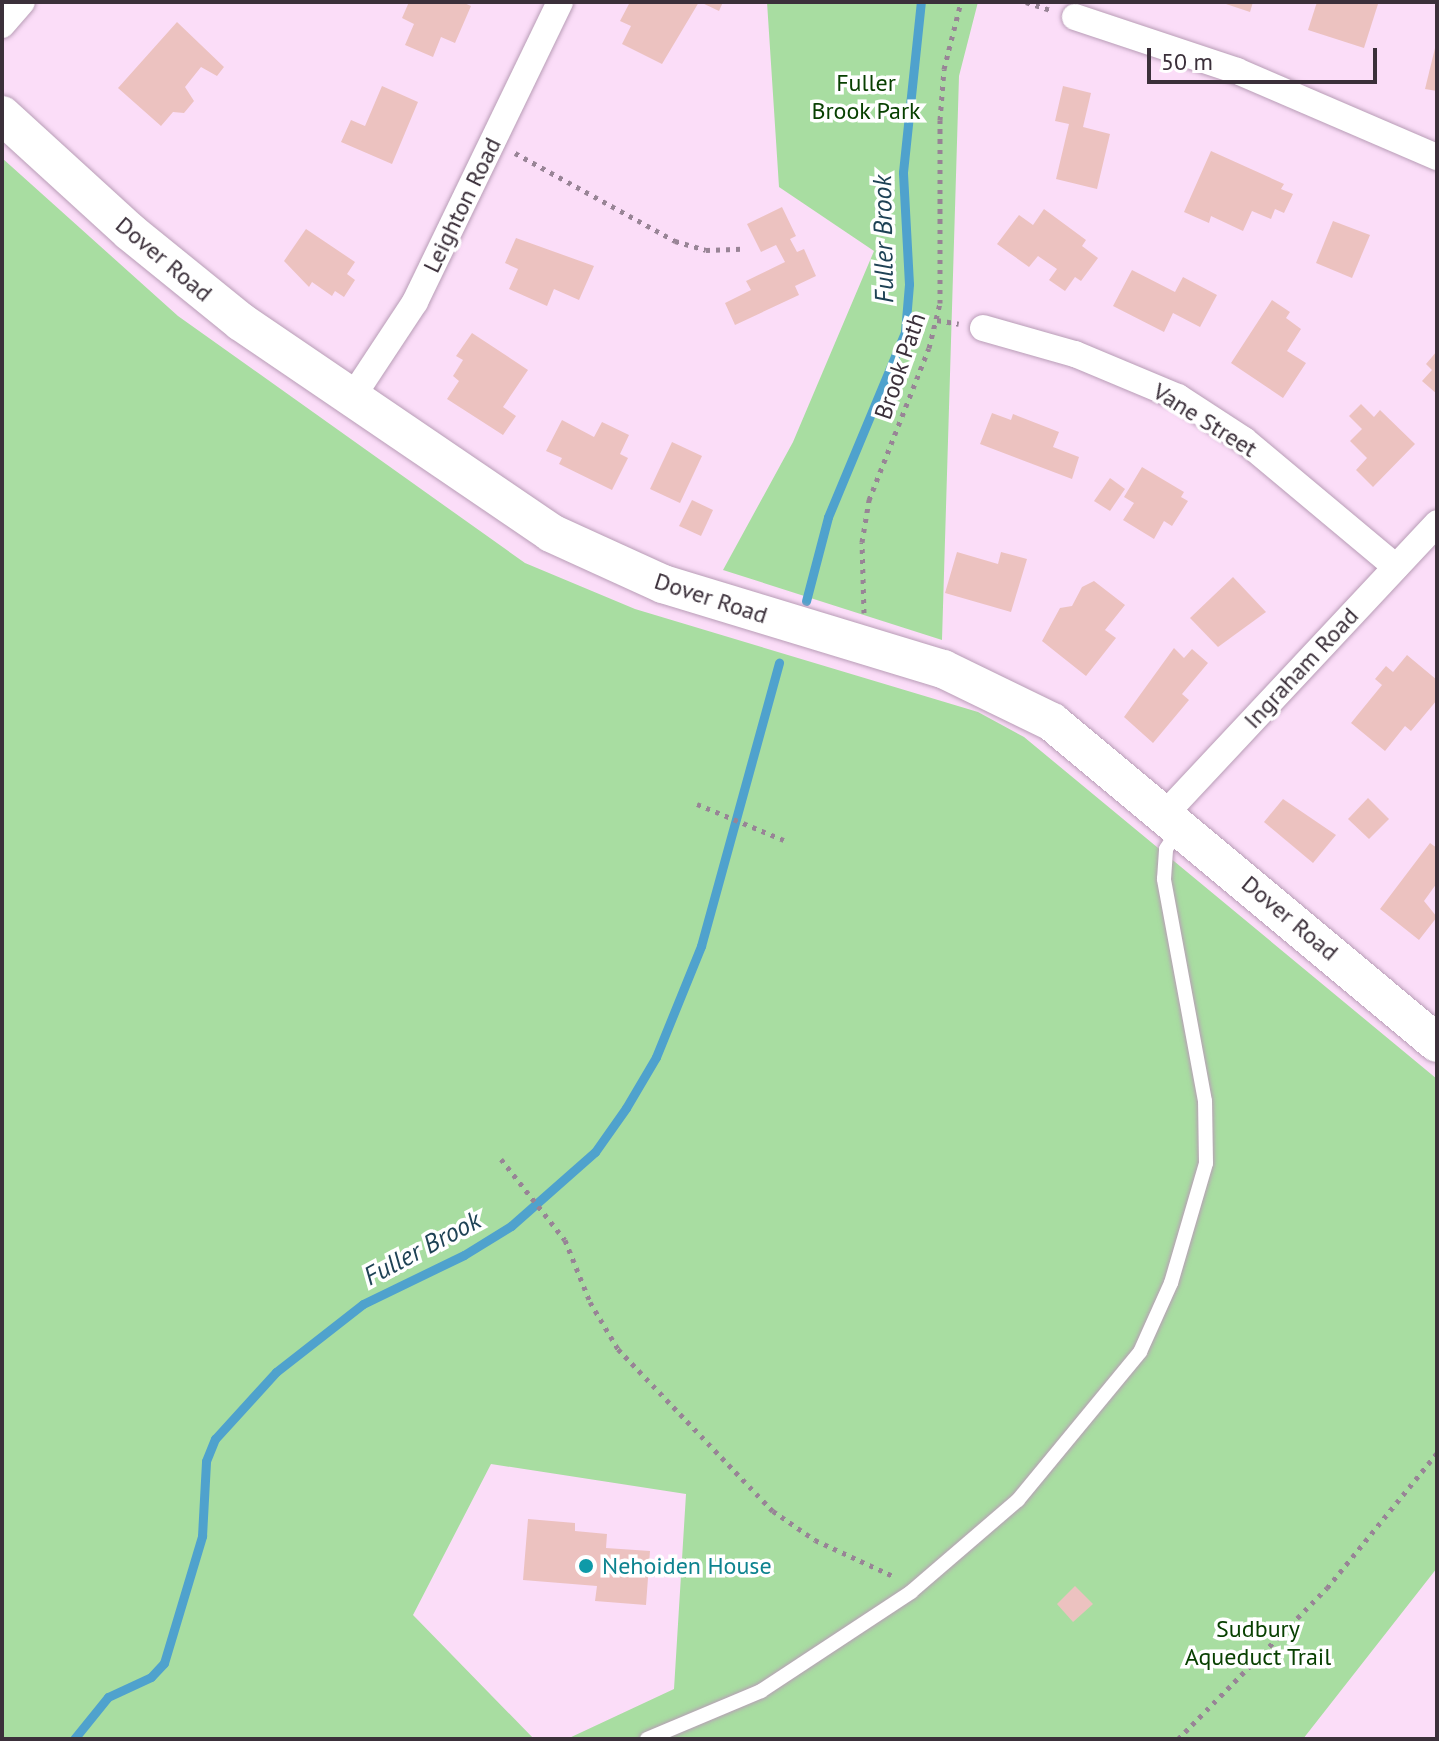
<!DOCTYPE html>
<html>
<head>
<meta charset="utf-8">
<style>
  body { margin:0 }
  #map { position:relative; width:1439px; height:1741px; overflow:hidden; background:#fbddf8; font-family:"PT Sans",sans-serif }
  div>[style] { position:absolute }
  .green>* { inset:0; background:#a8dda1 }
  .stream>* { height:9px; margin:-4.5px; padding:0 4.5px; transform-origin:4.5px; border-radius:4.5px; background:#4fa2cd }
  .building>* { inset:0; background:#ecc2c0 }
  .path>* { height:5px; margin-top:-2.5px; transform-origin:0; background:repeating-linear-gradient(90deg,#988496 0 4px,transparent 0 10px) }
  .roads { filter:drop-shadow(0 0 2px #b89db6) drop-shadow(0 0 2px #b89db6) }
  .lane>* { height:14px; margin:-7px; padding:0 7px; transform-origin:7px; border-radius:7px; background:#fff }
  .street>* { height:26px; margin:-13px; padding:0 13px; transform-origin:13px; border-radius:13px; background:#fff }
  .secondary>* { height:38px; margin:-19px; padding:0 19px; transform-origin:19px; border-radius:19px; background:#fff }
  .dots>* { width:22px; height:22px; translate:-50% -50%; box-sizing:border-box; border:4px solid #fff; border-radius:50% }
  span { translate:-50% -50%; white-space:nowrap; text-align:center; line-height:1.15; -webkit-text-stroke:7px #fff; paint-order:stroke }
  .park-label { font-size:24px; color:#084001 }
  .street-label { font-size:24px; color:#3b303a }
  .culture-label { font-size:24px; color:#0d838f }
  .left { translate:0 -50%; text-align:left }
  .water-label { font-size:26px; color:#1e4255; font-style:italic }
  .frame { position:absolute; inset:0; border:4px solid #3b303a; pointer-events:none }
  .scale { position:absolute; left:1147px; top:48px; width:230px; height:36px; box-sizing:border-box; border:4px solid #3b303a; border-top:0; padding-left:10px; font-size:24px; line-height:28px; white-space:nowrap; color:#3b303a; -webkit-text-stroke:6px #fff; paint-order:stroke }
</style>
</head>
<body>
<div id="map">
  <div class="green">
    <div style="clip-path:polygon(767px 2px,978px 2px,959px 76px,942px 640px,723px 570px,793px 442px,874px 251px,779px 187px)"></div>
    <div style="clip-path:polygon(2px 158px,178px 316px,525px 563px,635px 609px,978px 712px,1024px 737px,1437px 1079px,1437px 1568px,1303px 1739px,567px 1739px,674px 1689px,686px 1494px,491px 1464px,413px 1615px,534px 1739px,2px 1739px)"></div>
  </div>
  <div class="stream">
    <div style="left:806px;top:601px;width:87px;rotate:-75.3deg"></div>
    <div style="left:828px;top:517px;width:200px;rotate:-67.4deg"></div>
    <div style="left:905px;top:332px;width:48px;rotate:-85.2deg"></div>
    <div style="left:909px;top:284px;width:112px;rotate:-93.1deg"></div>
    <div style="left:903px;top:172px;width:171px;rotate:-84deg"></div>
    <div style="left:74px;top:1739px;width:54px;rotate:-51deg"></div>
    <div style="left:108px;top:1697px;width:47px;rotate:-24.9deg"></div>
    <div style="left:151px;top:1677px;width:19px;rotate:-47deg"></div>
    <div style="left:164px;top:1663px;width:133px;rotate:-73.3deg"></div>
    <div style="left:202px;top:1536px;width:75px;rotate:-86.9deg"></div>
    <div style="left:206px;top:1461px;width:24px;rotate:-68deg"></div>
    <div style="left:215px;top:1439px;width:91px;rotate:-47.7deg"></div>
    <div style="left:276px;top:1372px;width:110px;rotate:-38deg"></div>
    <div style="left:363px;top:1304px;width:112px;rotate:-25.9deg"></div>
    <div style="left:464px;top:1255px;width:55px;rotate:-31.7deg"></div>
    <div style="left:511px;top:1226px;width:112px;rotate:-41.4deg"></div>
    <div style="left:595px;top:1152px;width:54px;rotate:-54.8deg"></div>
    <div style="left:626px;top:1108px;width:59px;rotate:-59.5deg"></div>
    <div style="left:656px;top:1057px;width:120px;rotate:-67.9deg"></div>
    <div style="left:701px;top:946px;width:294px;rotate:-74.6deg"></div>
  </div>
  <div class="building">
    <div style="clip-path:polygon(409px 2px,462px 2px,471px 6px,455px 43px,441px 37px,433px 57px,405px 45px,414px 24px,402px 18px)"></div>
    <div style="clip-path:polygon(630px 2px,699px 2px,662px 64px,622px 44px,631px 26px,620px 21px)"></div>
    <div style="clip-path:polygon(700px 2px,723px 2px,719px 11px)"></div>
    <div style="clip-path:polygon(1220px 2px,1253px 2px,1250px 12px)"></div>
    <div style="clip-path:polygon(1317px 2px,1378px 4px,1364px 48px,1308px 30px)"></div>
    <div style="clip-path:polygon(177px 22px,224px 67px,217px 76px,201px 67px,185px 87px,194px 101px,184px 113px,173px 112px,161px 126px,118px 88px)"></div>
    <div style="clip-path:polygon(1436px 44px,1437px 44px,1437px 91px,1425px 89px)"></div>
    <div style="clip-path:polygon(382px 86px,418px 102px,392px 164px,341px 142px,351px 120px,365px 126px)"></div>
    <div style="clip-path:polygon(1063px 86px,1091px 93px,1083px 127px,1110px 134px,1097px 189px,1056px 179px,1069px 124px,1055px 121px)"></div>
    <div style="clip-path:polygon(1211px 151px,1284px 184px,1281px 189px,1293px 194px,1284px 213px,1275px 209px,1271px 219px,1252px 211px,1243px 231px,1211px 216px,1209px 223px,1184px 212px)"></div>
    <div style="clip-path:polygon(782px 207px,796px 236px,790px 239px,797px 252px,804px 249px,816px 276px,795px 286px,799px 295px,735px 325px,725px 303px,751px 290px,746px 281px,785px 262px,776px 245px,761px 252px,747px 224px)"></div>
    <div style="clip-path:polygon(1044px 209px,1086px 240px,1082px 246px,1098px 258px,1081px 281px,1075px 277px,1065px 291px,1049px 280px,1057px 269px,1038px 256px,1029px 267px,997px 244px,1019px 215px,1033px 225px)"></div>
    <div style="clip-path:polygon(1333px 221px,1370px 235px,1352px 278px,1316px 263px)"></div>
    <div style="clip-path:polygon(306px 229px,355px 262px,347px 274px,355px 280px,344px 297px,335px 291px,332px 296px,312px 282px,309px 287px,284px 261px)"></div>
    <div style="clip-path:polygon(516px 238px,594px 266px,579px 300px,554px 289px,547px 306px,509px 289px,518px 269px,505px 263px)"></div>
    <div style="clip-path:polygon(1132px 270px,1175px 292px,1183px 277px,1217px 295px,1200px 327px,1173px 313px,1164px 332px,1113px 306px)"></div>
    <div style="clip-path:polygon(1272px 300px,1290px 312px,1286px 318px,1301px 329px,1287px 351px,1306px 363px,1283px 398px,1231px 363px)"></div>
    <div style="clip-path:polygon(472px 333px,528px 370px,503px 407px,516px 416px,503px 435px,447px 399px,459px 381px,453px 376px,463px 360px,456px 356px)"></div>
    <div style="clip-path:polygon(1437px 351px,1437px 394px,1422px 381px,1432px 370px,1426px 364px)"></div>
    <div style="clip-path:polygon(1361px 404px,1374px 417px,1380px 410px,1415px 444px,1373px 487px,1356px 470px,1367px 458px,1350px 441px,1362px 429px,1349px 416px)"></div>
    <div style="clip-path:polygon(992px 413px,1011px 420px,1013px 414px,1059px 432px,1053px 447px,1079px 457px,1072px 479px,980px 444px)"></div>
    <div style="clip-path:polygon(562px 420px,594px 437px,602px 422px,629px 435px,620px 454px,628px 458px,612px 490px,559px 464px,562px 458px,546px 451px)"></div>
    <div style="clip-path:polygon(672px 442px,702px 456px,680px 503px,650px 489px)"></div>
    <div style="clip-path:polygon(1142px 467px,1184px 492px,1181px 497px,1188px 501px,1172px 526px,1164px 521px,1154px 539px,1123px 520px,1134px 503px,1124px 497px)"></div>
    <div style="clip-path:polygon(1110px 478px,1125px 489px,1110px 511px,1094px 501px)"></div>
    <div style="clip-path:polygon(692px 500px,713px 510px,701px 536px,679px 526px)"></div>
    <div style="clip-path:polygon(957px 552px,998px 564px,1001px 552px,1027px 559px,1011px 612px,945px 593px)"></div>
    <div style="clip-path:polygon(1233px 577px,1266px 612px,1218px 647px,1190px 618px)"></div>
    <div style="clip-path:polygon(1094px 581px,1125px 605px,1105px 630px,1116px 638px,1086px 676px,1042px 641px,1060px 608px,1072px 606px,1082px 587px)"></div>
    <div style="clip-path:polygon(1174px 648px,1184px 658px,1192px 649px,1208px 663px,1182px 694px,1189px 700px,1153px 743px,1124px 717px)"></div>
    <div style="clip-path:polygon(1407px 655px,1437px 680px,1437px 700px,1411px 731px,1405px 726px,1385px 751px,1351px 723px,1382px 685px,1375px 679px,1386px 666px,1393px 672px)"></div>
    <div style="clip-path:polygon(1368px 798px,1389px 819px,1369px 839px,1348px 819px)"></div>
    <div style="clip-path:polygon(1283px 799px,1336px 835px,1313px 863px,1264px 822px)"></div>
    <div style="clip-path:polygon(1430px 843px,1437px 848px,1437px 883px,1424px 901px,1437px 917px,1419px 940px,1380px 909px)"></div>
    <div style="clip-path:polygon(528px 1519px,575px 1523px,575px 1531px,607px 1534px,606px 1548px,650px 1551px,646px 1605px,595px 1601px,597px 1586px,523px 1580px)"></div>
    <div style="clip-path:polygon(1075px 1586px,1093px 1604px,1073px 1622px,1057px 1604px)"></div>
  </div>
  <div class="path">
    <div style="left:1026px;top:2px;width:26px;rotate:18deg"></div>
    <div style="left:515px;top:153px;width:183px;rotate:28.8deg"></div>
    <div style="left:675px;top:241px;width:32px;rotate:16deg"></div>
    <div style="left:706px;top:250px;width:36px;rotate:-2deg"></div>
    <div style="left:937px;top:320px;width:22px;rotate:10deg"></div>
    <div style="left:864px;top:613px;width:71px;rotate:-91.6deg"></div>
    <div style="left:862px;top:542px;width:43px;rotate:-80.5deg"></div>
    <div style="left:869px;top:500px;width:163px;rotate:-68.5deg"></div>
    <div style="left:929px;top:348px;width:46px;rotate:-76.3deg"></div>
    <div style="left:940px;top:303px;width:183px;rotate:-90deg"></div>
    <div style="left:940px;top:120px;width:51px;rotate:-85.5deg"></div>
    <div style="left:944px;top:69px;width:69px;rotate:-75.8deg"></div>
    <div style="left:697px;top:804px;width:94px;rotate:22.5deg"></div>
    <div style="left:501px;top:1159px;width:103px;rotate:51.7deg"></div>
    <div style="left:565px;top:1240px;width:67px;rotate:68deg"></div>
    <div style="left:590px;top:1302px;width:55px;rotate:59.2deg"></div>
    <div style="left:618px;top:1349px;width:224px;rotate:46.3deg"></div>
    <div style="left:773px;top:1511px;width:51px;rotate:34.6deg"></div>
    <div style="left:815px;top:1540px;width:86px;rotate:24.8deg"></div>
    <div style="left:1178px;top:1739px;width:212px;rotate:-45.4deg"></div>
    <div style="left:1327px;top:1588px;width:174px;rotate:-50.8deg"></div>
  </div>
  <div class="roads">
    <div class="lane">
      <div style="left:647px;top:1739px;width:124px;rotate:-22.8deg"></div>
      <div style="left:761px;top:1691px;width:180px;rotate:-33.4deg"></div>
      <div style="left:911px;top:1592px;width:141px;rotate:-40.7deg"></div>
      <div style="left:1018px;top:1500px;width:192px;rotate:-50.5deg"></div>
      <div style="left:1140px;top:1352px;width:76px;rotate:-65.8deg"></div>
      <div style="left:1171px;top:1283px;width:125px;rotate:-73.7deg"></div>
      <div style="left:1206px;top:1163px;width:62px;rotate:-90.9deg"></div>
      <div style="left:1205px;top:1101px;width:226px;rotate:-100.5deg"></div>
      <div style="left:1164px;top:879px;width:30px;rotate:-86deg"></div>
      <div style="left:1166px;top:849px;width:24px;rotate:-57deg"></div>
    </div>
    <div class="street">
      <div style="left:1075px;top:17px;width:171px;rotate:18.4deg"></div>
      <div style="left:1237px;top:71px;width:218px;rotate:23.3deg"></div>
      <div style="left:2px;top:25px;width:30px;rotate:-49deg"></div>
      <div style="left:983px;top:328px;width:96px;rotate:15.8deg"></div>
      <div style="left:1075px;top:354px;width:112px;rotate:22.7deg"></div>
      <div style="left:1178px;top:397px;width:79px;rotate:33.1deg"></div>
      <div style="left:1244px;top:440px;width:198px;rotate:39.9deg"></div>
      <div style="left:351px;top:399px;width:116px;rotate:-56.6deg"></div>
      <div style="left:415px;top:302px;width:333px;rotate:-64.2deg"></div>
      <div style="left:1166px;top:813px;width:397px;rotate:-46.9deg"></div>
    </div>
    <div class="secondary">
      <div style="left:2px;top:115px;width:173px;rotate:42.4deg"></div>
      <div style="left:130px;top:232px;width:143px;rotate:39deg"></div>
      <div style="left:241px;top:322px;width:375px;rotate:34.2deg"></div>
      <div style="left:551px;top:533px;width:123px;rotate:24.5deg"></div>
      <div style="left:663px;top:584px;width:293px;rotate:16.9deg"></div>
      <div style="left:943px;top:669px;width:121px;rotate:25.9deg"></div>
      <div style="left:1052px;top:722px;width:501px;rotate:39.82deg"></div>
    </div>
  </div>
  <div class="dots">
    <div style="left:586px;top:1566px;background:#0f9aa8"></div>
  </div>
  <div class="park-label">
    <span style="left:866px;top:97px">Fuller<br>Brook Park</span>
    <span style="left:1258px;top:1643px">Sudbury<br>Aqueduct Trail</span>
  </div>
  <div class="street-label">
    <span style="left:462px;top:205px;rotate:-64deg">Leighton Road</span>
    <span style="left:164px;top:259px;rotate:40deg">Dover Road</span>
    <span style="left:900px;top:366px;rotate:-71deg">Brook Path</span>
    <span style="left:1205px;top:420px;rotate:32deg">Vane Street</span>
    <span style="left:711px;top:598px;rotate:18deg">Dover Road</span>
    <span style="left:1301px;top:668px;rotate:-47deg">Ingraham Road</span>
    <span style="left:1290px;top:918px;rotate:40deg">Dover Road</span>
  </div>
  <div class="culture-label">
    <span class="left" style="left:602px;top:1566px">Nehoiden House</span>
  </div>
  <div class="water-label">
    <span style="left:883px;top:239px;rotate:-91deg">Fuller Brook</span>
    <span style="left:422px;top:1248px;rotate:-28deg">Fuller Brook</span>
  </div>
  <div class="frame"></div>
  <div class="scale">50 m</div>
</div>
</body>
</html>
